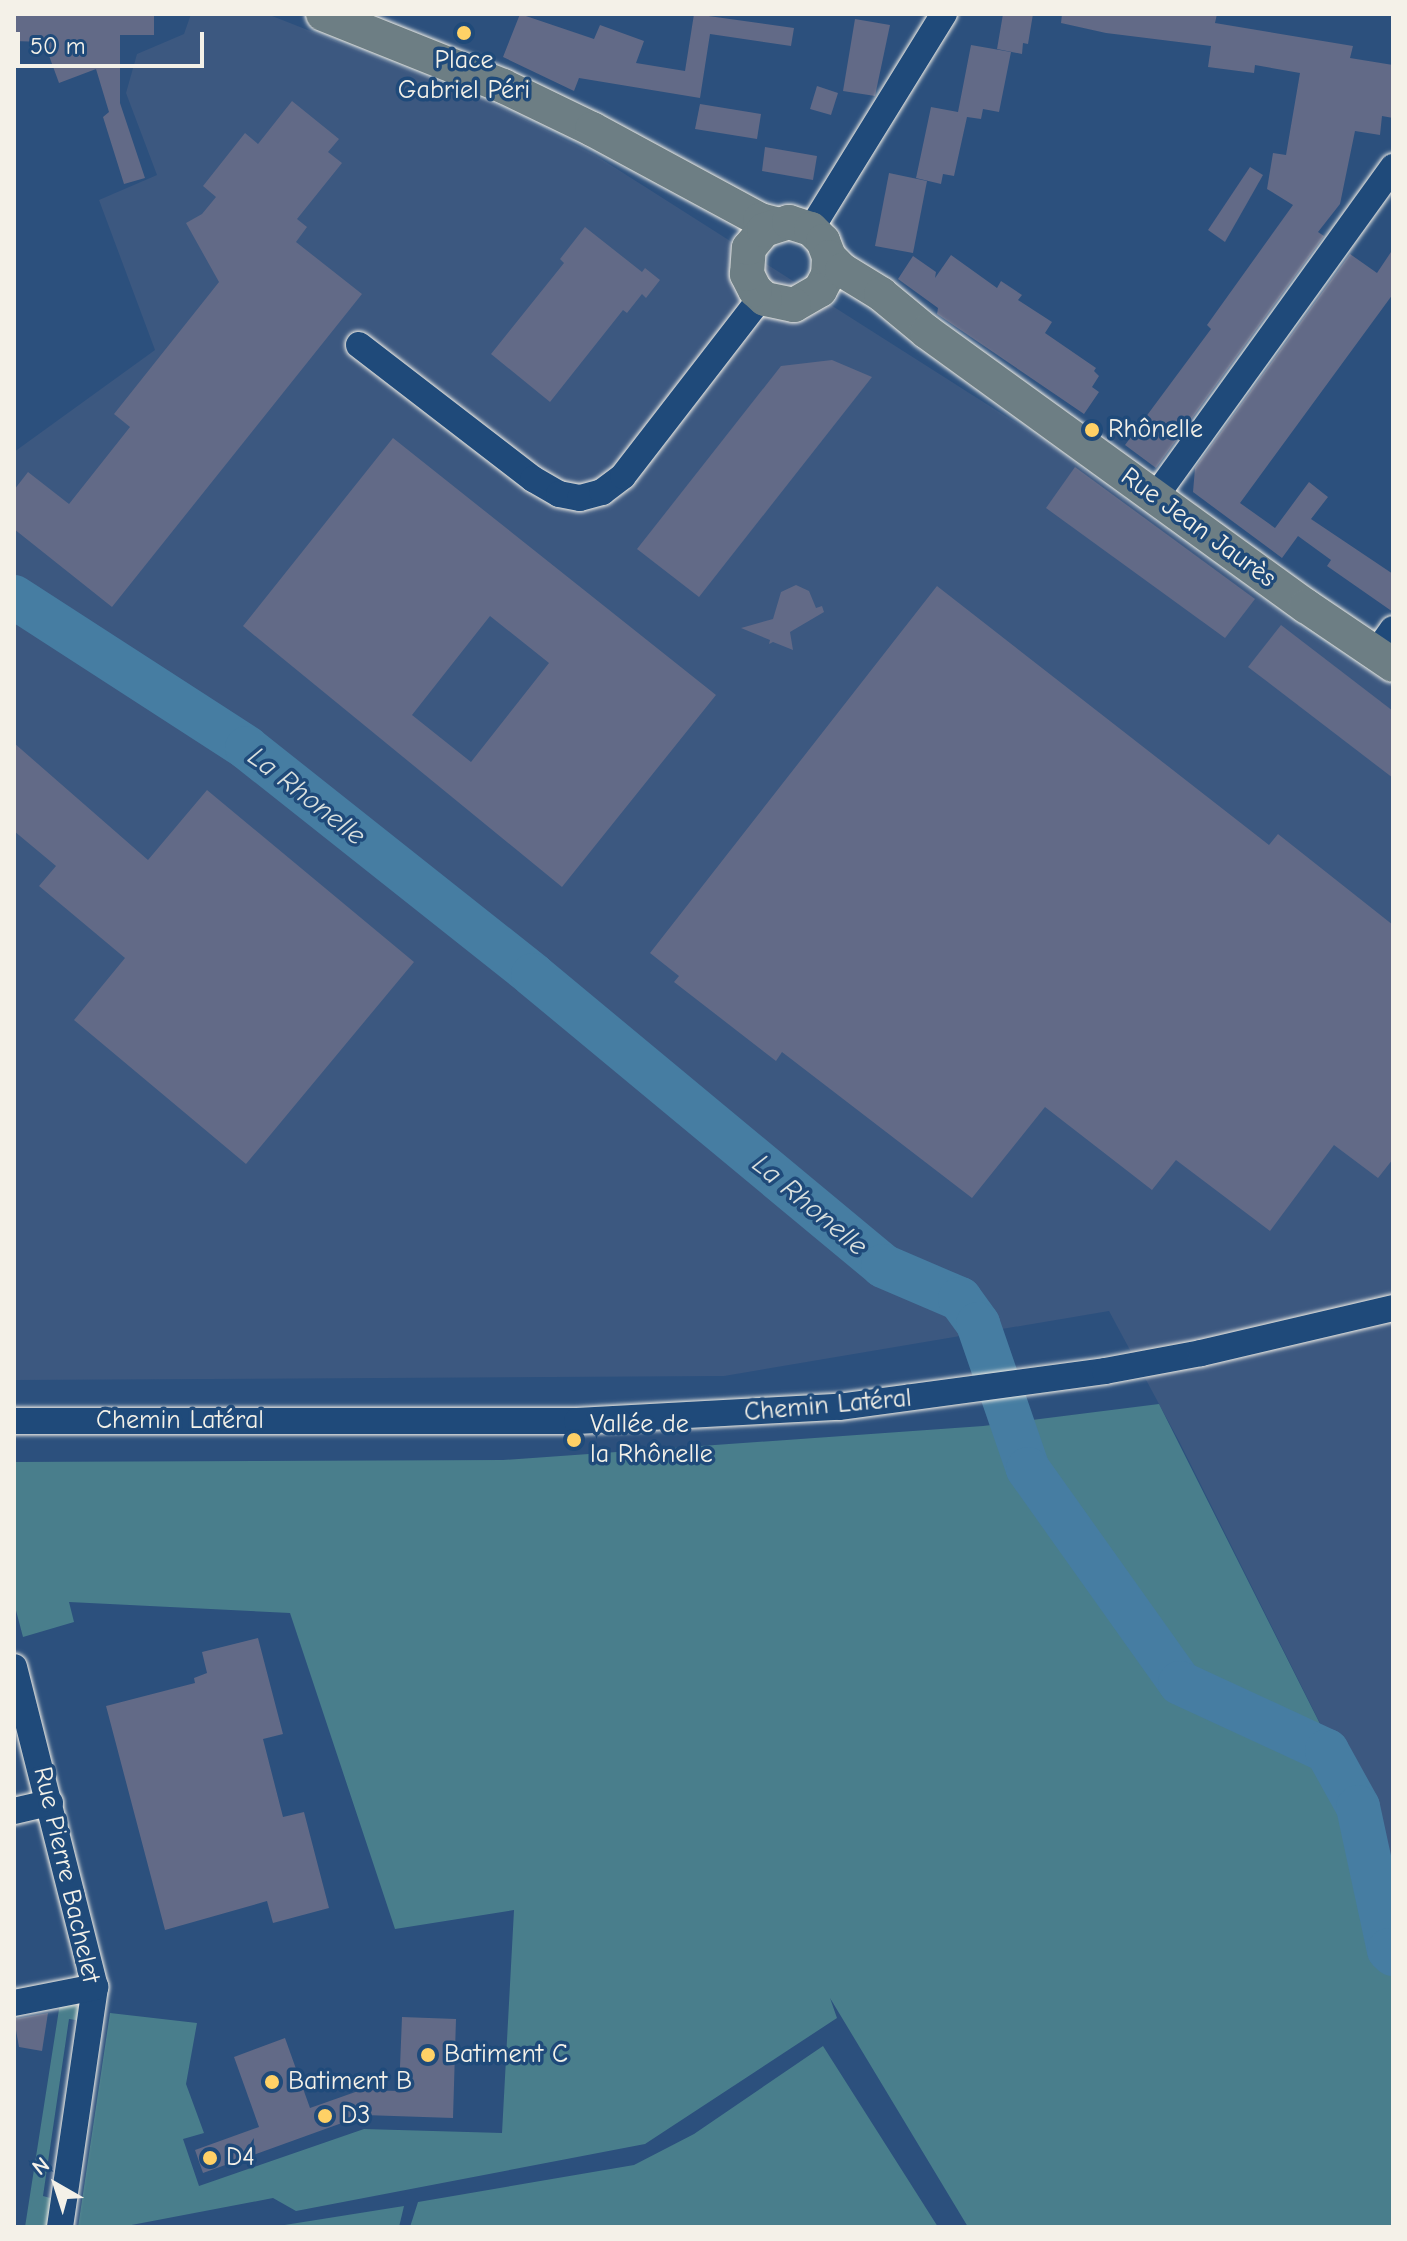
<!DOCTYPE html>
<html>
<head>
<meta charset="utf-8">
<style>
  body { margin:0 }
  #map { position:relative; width:1407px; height:2241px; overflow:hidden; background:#2c507d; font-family:"Comic Neue",sans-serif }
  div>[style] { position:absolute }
  .built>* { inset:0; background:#3c5880 }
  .green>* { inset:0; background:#497e8c }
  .river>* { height:44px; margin:-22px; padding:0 22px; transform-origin:22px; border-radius:22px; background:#467da2 }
  .building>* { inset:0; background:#626a87 }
  .roads { filter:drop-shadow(0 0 2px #f4f1e8) drop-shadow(0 0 2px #f4f1e8) }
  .minor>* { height:26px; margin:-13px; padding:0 13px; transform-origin:13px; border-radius:13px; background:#1f4a7a }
  .major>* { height:34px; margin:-17px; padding:0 17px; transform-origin:17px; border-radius:17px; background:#6d7e84 }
  .dots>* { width:22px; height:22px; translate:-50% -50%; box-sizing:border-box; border:4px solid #1f4a7a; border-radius:50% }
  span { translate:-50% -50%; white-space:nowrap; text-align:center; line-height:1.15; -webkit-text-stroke:7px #1f4a7a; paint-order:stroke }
  .poi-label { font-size:26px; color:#f4f1e8 }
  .left { translate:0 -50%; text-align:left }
  .street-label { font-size:26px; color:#f4f1e8 }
  .water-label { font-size:28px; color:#dae0de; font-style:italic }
  .frame { position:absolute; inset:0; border:16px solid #f4f1e8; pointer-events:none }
  .north { position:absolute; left:16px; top:2145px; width:80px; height:80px; -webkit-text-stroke:6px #1f4a7a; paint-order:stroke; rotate:321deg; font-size:22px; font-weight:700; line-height:32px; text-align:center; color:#f4f1e8 }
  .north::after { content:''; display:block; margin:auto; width:28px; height:36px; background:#f4f1e8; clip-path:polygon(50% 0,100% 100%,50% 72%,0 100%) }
  .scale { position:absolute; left:16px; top:32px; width:188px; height:36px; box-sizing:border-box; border:4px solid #f4f1e8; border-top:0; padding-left:10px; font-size:24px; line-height:28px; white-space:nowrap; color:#f4f1e8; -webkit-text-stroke:6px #1f4a7a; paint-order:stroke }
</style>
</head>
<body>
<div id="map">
  <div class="built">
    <div style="clip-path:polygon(191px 14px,267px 14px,486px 100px,595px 155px,1040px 438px,1318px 640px,1393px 686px,1393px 1869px,1180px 1443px,1109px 1311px,724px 1376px,14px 1380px,14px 452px,155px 350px,99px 200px,157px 175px,126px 93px,137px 54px,184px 34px)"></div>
  </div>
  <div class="green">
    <div style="clip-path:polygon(1159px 1404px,1393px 1869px,1393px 2227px,968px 2227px,830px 1998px,837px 2018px,645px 2144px,296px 2211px,273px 2198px,121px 2227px,78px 2227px,110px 2013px,197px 2023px,186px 2084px,204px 2133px,183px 2139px,199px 2186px,364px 2129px,502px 2133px,514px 1910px,395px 1929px,290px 1613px,69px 1602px,74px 1622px,23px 1637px,14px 1603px,14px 1462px,503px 1460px,983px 1426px)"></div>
    <div style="clip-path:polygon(60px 2003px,72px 2003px,81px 2009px,82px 2021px,69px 2019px,43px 2196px,54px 2199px,49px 2227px,25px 2227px)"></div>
    <div style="clip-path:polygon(823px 2046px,938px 2227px,410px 2227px,418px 2202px,634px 2165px,694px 2134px)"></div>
    <div style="clip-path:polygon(404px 2206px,399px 2227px,272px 2227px)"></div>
  </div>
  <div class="river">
    <div style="left:14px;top:597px;width:278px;rotate:32.9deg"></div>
    <div style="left:247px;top:748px;width:365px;rotate:38.4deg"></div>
    <div style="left:533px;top:975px;width:455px;rotate:39.7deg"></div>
    <div style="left:883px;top:1266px;width:84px;rotate:23.2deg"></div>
    <div style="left:960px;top:1299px;width:31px;rotate:54deg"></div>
    <div style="left:978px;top:1324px;width:153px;rotate:71deg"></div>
    <div style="left:1028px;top:1469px;width:262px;rotate:54.6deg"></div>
    <div style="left:1180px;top:1683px;width:162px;rotate:24.8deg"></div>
    <div style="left:1327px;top:1751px;width:64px;rotate:61deg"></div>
    <div style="left:1358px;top:1807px;width:146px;rotate:77.8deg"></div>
    <div style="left:1389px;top:1950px;width:6px;rotate:45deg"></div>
  </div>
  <div class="building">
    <div style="clip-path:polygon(14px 14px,154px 14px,154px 35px,120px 35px,120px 103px,145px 178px,124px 184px,103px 117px,109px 112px,96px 69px,59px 83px,44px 42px,14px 41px)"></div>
    <div style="clip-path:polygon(520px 14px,594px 39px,600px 25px,644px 41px,636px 63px,685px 71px,694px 14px,794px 28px,791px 46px,710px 34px,700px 98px,579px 78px,574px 91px,503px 57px)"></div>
    <div style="clip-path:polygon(1003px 14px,1033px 14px,1028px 44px,1023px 43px,1022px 54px,997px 49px)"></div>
    <div style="clip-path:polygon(1062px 14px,1217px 14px,1215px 23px,1353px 46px,1350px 58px,1393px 65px,1393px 118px,1382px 116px,1380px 135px,1355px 131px,1340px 204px,1318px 232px,1324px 236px,1156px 468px,1125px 445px,1211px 329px,1207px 325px,1293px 205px,1267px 189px,1273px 153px,1286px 155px,1300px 73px,1255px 65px,1254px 73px,1208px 67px,1211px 46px,1106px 33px,1061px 23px)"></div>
    <div style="clip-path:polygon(855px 19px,890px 25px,875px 96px,843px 91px)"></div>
    <div style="clip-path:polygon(971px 45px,1011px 52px,999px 112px,983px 109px,981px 119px,967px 117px,954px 176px,943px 174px,941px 184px,916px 178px,931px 107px,958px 112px)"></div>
    <div style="clip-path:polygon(817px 86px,838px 93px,831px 115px,810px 109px)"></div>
    <div style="clip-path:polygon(292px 101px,339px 139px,328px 152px,342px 163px,297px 219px,307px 227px,296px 242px,362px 294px,112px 607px,14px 529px,14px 490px,28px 472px,69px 504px,130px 427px,114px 414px,219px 282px,186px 223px,202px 214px,216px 197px,203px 186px,245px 133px,258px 144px)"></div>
    <div style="clip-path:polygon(700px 104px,761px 114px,757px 139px,695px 129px)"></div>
    <div style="clip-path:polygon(765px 147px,817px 156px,813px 180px,762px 171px)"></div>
    <div style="clip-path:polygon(1250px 167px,1263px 175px,1225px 242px,1208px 230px)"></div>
    <div style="clip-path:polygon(889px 173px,927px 181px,913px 253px,875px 246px)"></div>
    <div style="clip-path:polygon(585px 227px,642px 272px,645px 268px,660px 280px,646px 298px,642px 294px,627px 313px,623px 310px,550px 402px,491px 354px,564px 263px,560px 259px)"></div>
    <div style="clip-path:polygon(1393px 249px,1393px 294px,1240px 503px,1275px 528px,1309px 482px,1328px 497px,1311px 519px,1393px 574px,1393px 612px,1327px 566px,1331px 560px,1298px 536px,1282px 558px,1193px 492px,1195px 468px,1350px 254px,1377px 273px)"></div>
    <div style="clip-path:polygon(951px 255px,997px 288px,1001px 281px,1022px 295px,1018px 300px,1052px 322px,1045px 333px,1096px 368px,1094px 371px,1099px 376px,1092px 387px,1099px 392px,1084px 414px,937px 314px,938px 308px,898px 279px,913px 256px,936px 272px,935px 278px)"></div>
    <div style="clip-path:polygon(832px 360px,872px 377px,699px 597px,637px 549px,781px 366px)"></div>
    <div style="clip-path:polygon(evenodd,393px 438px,716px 695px,562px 887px,243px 626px,393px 438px,490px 616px,549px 663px,471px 762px,412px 715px,490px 616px)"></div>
    <div style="clip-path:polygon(1075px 467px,1255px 599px,1225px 638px,1046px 508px)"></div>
    <div style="clip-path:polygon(796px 585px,809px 591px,816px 608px,822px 606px,824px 612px,790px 632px,793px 650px,773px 642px,769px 644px,770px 640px,741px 628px,773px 619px,781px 592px)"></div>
    <div style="clip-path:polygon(937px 586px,1269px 845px,1278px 834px,1393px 925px,1393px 1159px,1378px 1178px,1334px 1145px,1270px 1231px,1176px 1160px,1152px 1190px,1045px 1107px,972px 1198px,782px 1052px,776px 1061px,674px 982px,679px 976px,650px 953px)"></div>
    <div style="clip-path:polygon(1281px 625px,1393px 711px,1393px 778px,1248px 667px)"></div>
    <div style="clip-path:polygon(14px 743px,148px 860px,207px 790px,414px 962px,246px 1164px,74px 1020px,125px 958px,39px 886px,56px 866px,14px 831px)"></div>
    <div style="clip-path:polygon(258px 1638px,283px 1734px,263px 1739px,283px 1817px,304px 1812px,329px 1908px,273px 1923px,267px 1901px,165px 1930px,106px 1706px,195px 1683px,194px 1678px,207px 1673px,202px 1652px)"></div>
    <div style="clip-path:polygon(48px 2013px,42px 2051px,19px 2047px,14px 2019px)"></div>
    <div style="clip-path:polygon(402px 2017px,456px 2019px,453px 2118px,364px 2115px,203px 2173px,195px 2150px,259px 2127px,234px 2057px,285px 2038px,310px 2108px,361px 2090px,399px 2091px)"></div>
  </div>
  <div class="roads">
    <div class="minor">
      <div style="left:811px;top:229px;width:253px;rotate:-58.3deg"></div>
      <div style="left:359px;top:345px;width:220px;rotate:37.6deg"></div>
      <div style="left:533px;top:479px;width:30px;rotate:30deg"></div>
      <div style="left:559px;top:494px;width:21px;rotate:11deg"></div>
      <div style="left:580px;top:498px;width:23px;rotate:-15deg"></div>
      <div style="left:602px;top:492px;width:26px;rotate:-37deg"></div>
      <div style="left:623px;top:476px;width:227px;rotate:-52.3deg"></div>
      <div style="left:1155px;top:497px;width:407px;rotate:-54.2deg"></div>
      <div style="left:1376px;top:653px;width:29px;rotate:-55deg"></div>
      <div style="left:14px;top:1421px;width:563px"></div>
      <div style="left:577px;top:1421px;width:262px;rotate:-3.1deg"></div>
      <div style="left:839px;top:1407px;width:268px;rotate:-7.7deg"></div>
      <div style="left:1105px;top:1371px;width:98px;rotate:-10.6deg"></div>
      <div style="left:1201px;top:1353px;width:197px;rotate:-13.2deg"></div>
      <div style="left:14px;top:1667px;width:330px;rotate:75.8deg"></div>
      <div style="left:95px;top:1987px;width:243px;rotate:98.3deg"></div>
      <div style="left:14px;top:1811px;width:37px;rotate:-13deg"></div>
      <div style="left:14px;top:2003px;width:83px;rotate:-11.2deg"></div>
    </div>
    <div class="major">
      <div style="left:323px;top:14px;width:194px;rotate:21.8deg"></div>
      <div style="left:503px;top:86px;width:99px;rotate:25.8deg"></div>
      <div style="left:592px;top:129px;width:191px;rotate:28.4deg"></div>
      <div style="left:760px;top:220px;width:16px;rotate:14deg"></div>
      <div style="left:829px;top:257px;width:18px;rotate:93deg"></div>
      <div style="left:828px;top:275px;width:17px;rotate:118deg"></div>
      <div style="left:820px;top:290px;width:30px;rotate:150deg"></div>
      <div style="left:794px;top:305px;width:30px;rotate:-168deg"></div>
      <div style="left:765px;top:299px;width:13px;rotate:-138deg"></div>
      <div style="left:755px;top:290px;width:18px;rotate:-117deg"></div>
      <div style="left:747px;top:274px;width:26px;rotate:-86deg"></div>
      <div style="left:749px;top:248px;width:23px;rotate:-50deg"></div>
      <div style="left:764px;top:230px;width:26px;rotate:-18deg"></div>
      <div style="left:789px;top:222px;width:23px;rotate:18deg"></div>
      <div style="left:811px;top:229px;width:17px;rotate:45deg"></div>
      <div style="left:823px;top:241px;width:17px;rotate:69deg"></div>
      <div style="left:829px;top:257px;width:18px;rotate:45deg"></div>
      <div style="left:842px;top:270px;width:46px;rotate:31.6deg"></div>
      <div style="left:881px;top:294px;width:60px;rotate:39.6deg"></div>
      <div style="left:927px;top:332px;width:468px;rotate:35.9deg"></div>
      <div style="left:1306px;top:606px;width:105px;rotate:34.1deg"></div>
    </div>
  </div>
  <div class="dots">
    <div style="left:464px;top:33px;background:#ffd166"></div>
    <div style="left:1092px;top:430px;background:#ffd166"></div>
    <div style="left:574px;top:1440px;background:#ffd166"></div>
    <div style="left:428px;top:2055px;background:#ffd166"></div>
    <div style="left:272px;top:2082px;background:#ffd166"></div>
    <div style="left:325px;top:2116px;background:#ffd166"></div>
    <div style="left:210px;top:2158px;background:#ffd166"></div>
  </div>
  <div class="poi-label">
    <span style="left:464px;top:76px">Place<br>Gabriel Péri</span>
    <span class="left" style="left:1108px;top:430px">Rhônelle</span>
    <span class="left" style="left:590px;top:1440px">Vallée de<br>la Rhônelle</span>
    <span class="left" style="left:444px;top:2055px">Batiment C</span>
    <span class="left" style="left:288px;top:2082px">Batiment B</span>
    <span class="left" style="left:341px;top:2116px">D3</span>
    <span class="left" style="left:226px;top:2158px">D4</span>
  </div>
  <div class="street-label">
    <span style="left:1198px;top:528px;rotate:36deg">Rue Jean Jaurès</span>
    <span style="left:828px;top:1406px;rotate:-5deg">Chemin Latéral</span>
    <span style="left:180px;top:1421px">Chemin Latéral</span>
    <span style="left:66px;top:1875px;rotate:77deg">Rue Pierre Bachelet</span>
  </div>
  <div class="water-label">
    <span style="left:307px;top:796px;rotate:38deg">La Rhonelle</span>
    <span style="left:810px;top:1205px;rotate:40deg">La Rhonelle</span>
  </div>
  <div class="frame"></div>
  <div class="north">N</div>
  <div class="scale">50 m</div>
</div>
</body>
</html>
